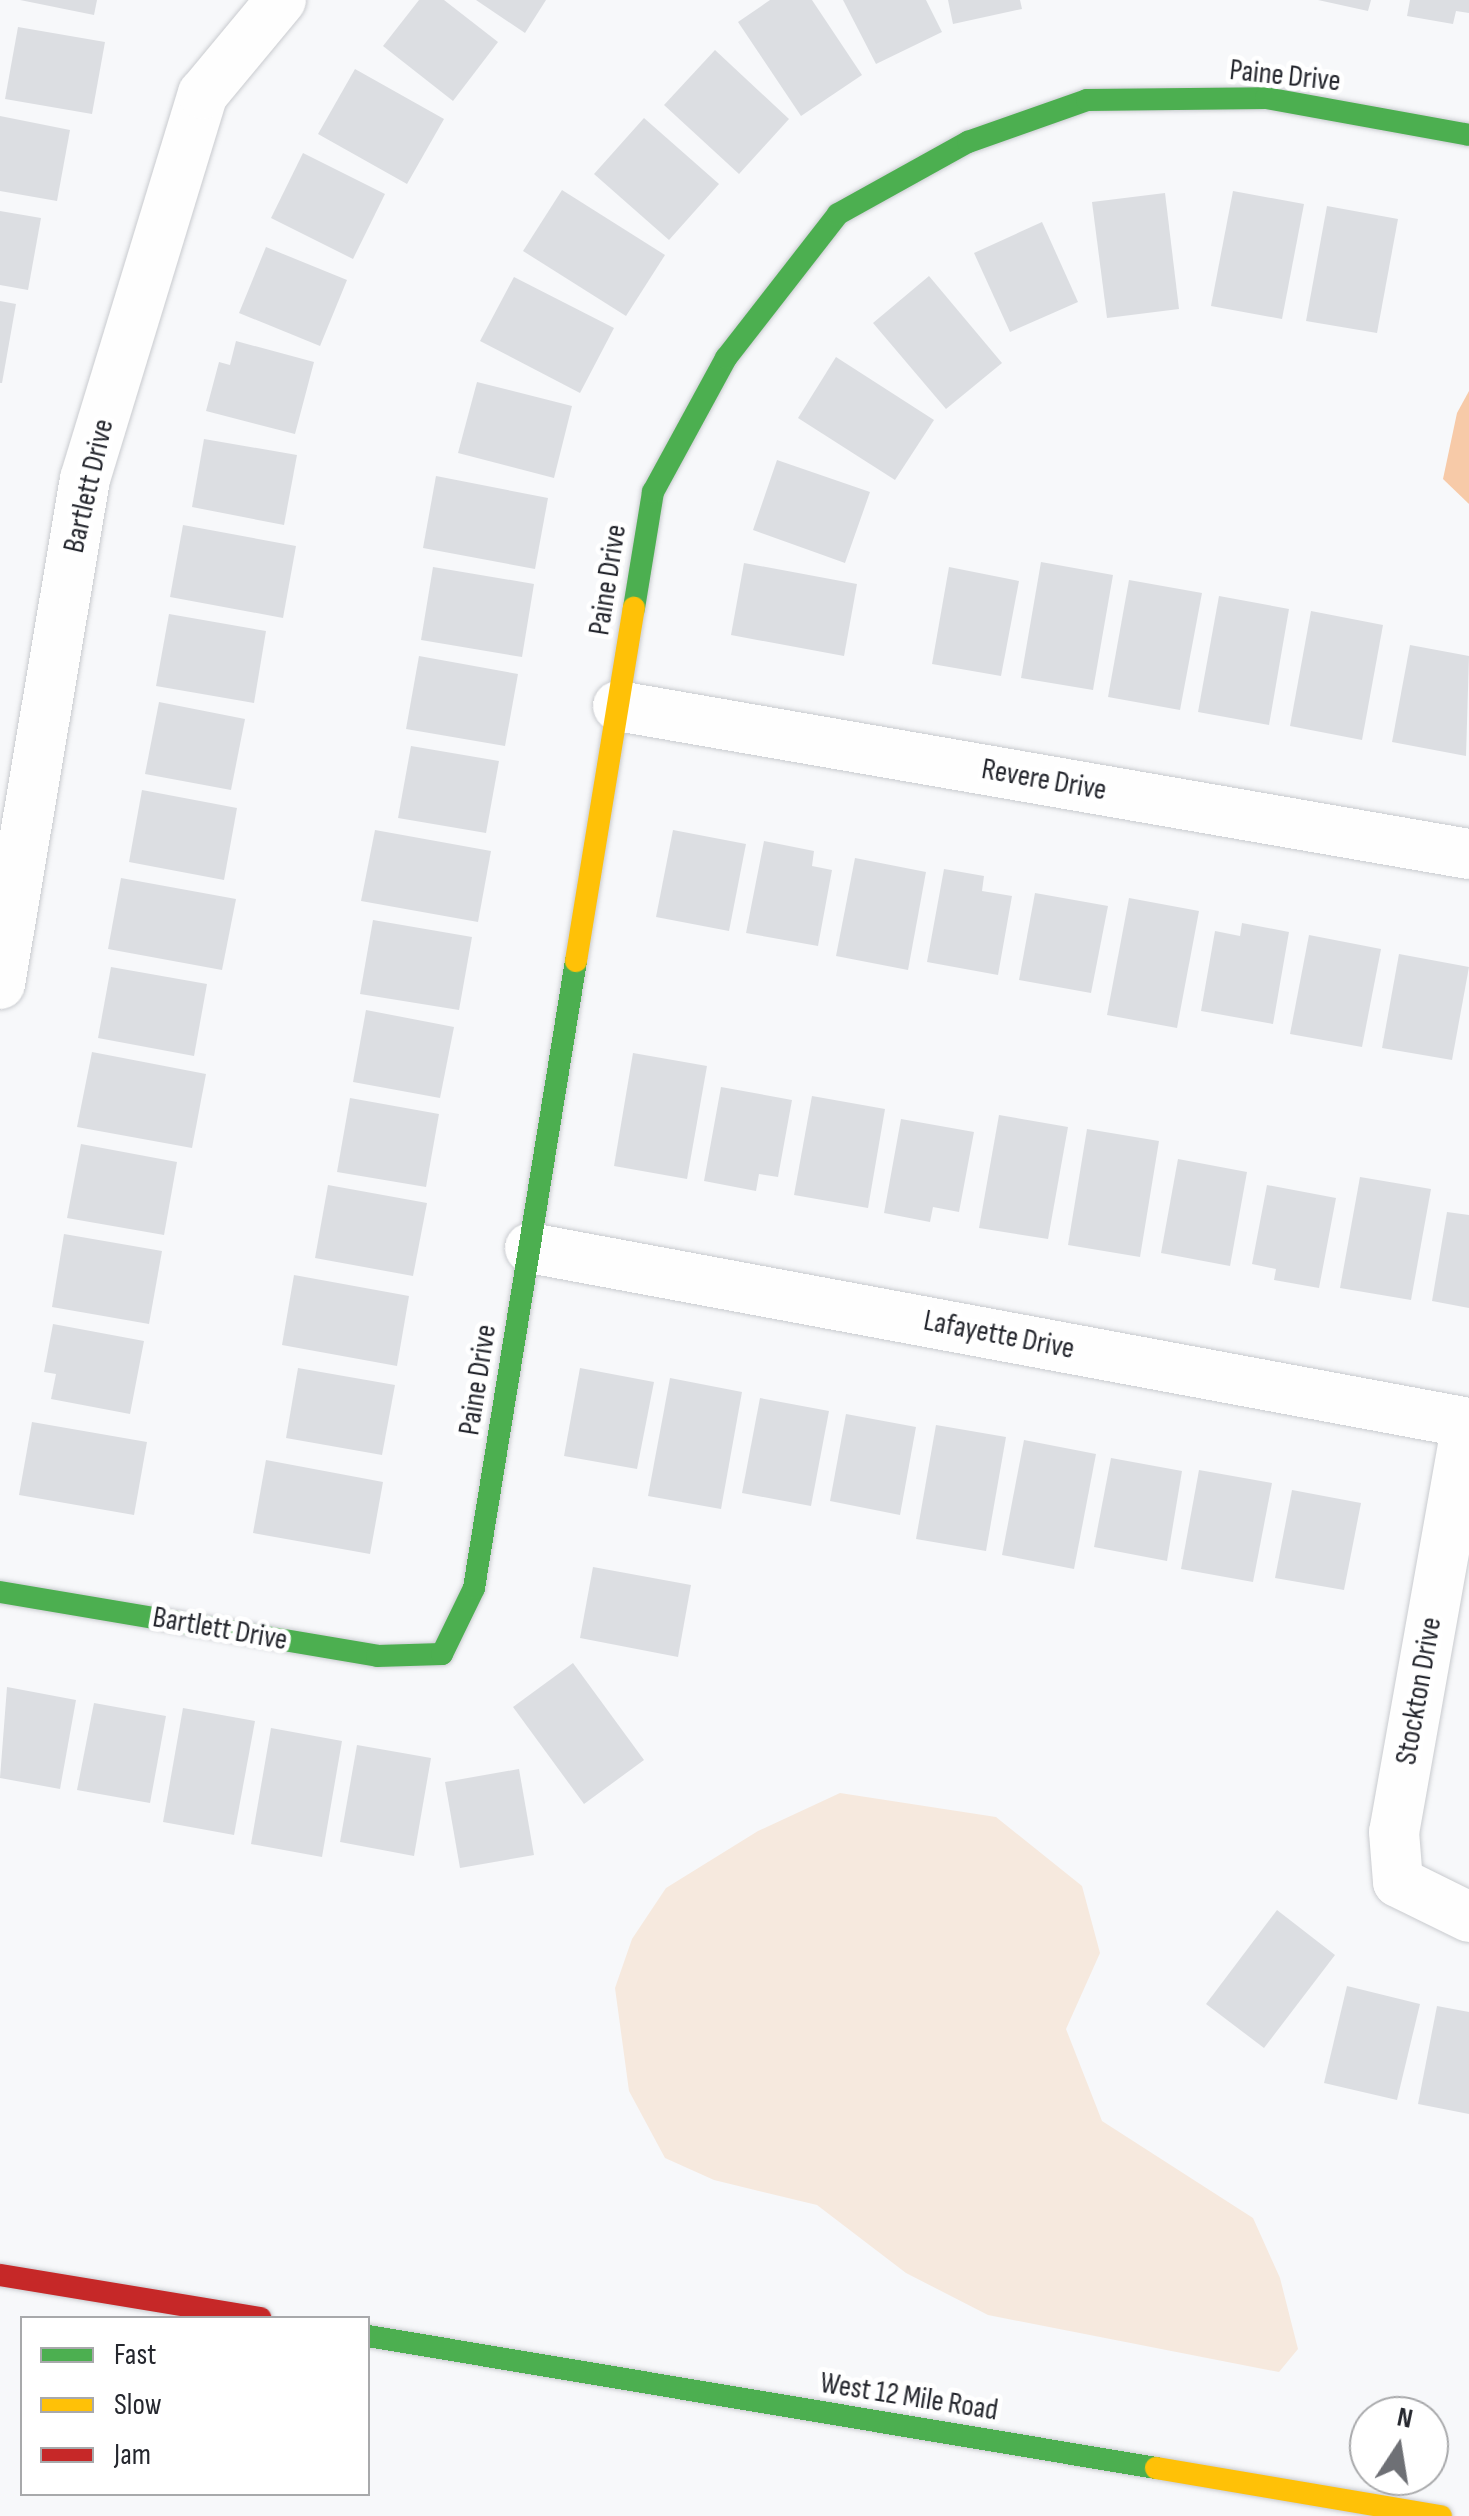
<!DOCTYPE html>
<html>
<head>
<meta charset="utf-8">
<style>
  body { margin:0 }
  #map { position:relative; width:1469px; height:2516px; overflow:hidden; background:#f7f8fa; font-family:"Sofia Sans Condensed",sans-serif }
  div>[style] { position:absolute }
  .green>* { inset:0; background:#f6e9de }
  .water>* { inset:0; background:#f7caa8 }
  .building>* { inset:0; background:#dcdee2 }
  .roads { filter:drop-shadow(0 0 2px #c9cbcf) drop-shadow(0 0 2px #c9cbcf) }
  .street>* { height:50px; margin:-25px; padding:0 25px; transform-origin:25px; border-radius:25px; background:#fefefe }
  .fast>* { height:22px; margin:-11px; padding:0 11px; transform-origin:11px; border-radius:11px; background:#4caf50 }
  .slow>* { height:22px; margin:-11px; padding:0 11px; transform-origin:11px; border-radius:11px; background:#ffc107 }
  .jam>* { height:22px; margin:-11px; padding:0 11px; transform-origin:11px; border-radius:11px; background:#c62828 }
  span { translate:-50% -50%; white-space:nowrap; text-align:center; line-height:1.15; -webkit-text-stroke:10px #fff; paint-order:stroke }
  .street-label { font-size:30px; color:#25272e }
  .legend { position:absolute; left:20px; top:2316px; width:350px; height:180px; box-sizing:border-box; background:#fff; border:2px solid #a8a9ab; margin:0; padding:12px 18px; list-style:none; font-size:30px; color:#25272e }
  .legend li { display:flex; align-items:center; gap:20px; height:50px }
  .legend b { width:50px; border:2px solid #a8a9ab }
  .north { position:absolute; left:1349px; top:2396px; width:100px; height:100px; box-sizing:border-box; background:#fff; border:2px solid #a8a9ab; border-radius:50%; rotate:12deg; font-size:28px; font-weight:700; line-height:40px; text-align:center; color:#25272e }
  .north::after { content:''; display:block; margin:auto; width:35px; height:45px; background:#6e7075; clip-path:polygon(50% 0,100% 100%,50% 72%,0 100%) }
</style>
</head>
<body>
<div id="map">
  <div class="green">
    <div style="clip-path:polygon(840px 1793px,996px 1817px,1082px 1886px,1100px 1953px,1066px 2029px,1102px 2121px,1253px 2218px,1280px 2278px,1298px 2349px,1279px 2372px,988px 2315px,906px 2273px,817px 2205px,714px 2180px,665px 2158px,629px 2091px,615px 1988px,632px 1939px,666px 1888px,758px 1831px)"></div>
  </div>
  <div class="water">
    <div style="clip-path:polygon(1469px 391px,1469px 504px,1443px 479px,1457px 413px)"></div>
  </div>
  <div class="building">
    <div style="clip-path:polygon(20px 0,97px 0,94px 15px)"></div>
    <div style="clip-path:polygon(419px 0,444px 0,498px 42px,453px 101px,383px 46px)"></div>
    <div style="clip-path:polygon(476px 0,546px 0,525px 33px)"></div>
    <div style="clip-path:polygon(770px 0,812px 0,862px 75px,801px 116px,738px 22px)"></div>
    <div style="clip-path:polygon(843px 0,926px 0,942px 32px,876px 64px)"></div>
    <div style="clip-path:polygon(948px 0,1020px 0,1022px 9px,953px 24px)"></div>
    <div style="clip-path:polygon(1318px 0,1371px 0,1368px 11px)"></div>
    <div style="clip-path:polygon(1410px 0,1469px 0,1469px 13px,1456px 11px,1453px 24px,1407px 16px)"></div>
    <div style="clip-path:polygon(18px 27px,105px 42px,92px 114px,5px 99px)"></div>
    <div style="clip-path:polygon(715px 50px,789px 119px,739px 174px,664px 105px)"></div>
    <div style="clip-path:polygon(355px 69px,444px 119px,407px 184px,318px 134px)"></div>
    <div style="clip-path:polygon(0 116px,70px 130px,57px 201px,0 191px)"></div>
    <div style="clip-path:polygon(644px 118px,719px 184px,669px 240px,594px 174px)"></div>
    <div style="clip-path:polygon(303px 153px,385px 194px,353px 259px,271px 218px)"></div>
    <div style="clip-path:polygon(562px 190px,665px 255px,626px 316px,523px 251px)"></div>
    <div style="clip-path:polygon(1233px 191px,1304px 204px,1282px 319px,1211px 306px)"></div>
    <div style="clip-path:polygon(1165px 193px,1179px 309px,1107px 318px,1092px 202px)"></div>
    <div style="clip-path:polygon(1327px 206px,1398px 219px,1377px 333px,1306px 321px)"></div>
    <div style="clip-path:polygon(0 211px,41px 218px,28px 290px,0 285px)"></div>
    <div style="clip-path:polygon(1042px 222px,1078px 302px,1010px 332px,974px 253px)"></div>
    <div style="clip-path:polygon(266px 247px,347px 280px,320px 346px,239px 313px)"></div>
    <div style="clip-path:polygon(929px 276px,1002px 363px,946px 409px,873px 323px)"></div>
    <div style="clip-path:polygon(514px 277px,614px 328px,580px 393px,480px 341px)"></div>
    <div style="clip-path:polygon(0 301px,16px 304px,2px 383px,0 383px)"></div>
    <div style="clip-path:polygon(236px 341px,314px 362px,295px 434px,206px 411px,219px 362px,230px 365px)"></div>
    <div style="clip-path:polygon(836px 357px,934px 420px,895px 480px,798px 418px)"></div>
    <div style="clip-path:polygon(477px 382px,572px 406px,554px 478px,458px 453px)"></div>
    <div style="clip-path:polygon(204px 439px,297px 455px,284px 525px,192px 507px)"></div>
    <div style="clip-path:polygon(777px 460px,870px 492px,845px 563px,753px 530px)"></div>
    <div style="clip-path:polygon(436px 476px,548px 498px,535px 569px,423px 548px)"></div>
    <div style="clip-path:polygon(183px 525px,296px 546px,283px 618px,170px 597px)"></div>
    <div style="clip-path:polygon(1041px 562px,1113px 575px,1093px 690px,1021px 678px)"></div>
    <div style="clip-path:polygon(744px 563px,857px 584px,844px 656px,731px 635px)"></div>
    <div style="clip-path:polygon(433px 567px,534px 584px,522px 657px,421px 640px)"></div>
    <div style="clip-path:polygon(949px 567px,1019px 581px,1001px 676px,932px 664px)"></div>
    <div style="clip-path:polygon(1129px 580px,1202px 593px,1180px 710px,1108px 697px)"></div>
    <div style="clip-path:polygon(1219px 596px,1289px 609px,1269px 725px,1198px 712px)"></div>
    <div style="clip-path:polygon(1311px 611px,1383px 625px,1362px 740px,1290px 726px)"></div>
    <div style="clip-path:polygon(169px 614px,266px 631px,254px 703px,156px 686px)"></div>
    <div style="clip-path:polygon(1410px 645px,1469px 656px,1466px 756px,1392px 742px)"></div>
    <div style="clip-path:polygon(419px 656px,518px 674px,505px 746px,406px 729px)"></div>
    <div style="clip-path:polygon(159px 702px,245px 719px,231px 790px,145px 774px)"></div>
    <div style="clip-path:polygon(411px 746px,499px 761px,486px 833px,398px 818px)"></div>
    <div style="clip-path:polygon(142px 790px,237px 808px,224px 880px,129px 862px)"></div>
    <div style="clip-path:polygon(375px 830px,491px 851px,478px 922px,361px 901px)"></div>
    <div style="clip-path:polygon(673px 830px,746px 844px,729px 931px,656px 917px)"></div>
    <div style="clip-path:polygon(764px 841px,814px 851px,812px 866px,832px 870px,818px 946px,746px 933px)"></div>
    <div style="clip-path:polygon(855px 858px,926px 872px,908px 970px,836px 956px)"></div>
    <div style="clip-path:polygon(944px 869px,984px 876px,982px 891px,1012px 896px,998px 975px,927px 962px)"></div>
    <div style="clip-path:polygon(121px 878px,236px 899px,222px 970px,108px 949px)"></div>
    <div style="clip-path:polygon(1035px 893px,1108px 906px,1091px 993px,1019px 980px)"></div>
    <div style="clip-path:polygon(1129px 898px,1199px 911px,1177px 1028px,1107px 1015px)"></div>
    <div style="clip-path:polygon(373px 920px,472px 937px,459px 1010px,360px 994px)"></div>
    <div style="clip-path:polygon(1242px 923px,1289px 932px,1273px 1024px,1201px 1011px,1215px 931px,1240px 936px)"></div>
    <div style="clip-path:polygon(1309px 935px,1381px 949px,1362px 1047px,1290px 1034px)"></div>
    <div style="clip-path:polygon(1399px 954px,1469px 967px,1452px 1060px,1382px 1048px)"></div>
    <div style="clip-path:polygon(111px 967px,207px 984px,194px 1056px,98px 1038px)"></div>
    <div style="clip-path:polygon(366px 1010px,454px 1027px,440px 1098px,353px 1082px)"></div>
    <div style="clip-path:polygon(92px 1052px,206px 1074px,192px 1148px,77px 1127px)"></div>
    <div style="clip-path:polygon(633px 1053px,707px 1066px,687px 1179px,614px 1166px)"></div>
    <div style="clip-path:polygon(721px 1087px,792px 1100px,778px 1177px,759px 1174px,756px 1191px,704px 1181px)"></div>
    <div style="clip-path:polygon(812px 1096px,885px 1109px,868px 1208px,794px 1195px)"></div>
    <div style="clip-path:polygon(350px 1098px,439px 1114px,426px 1187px,337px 1172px)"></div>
    <div style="clip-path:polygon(999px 1115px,1068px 1127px,1048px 1239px,979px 1228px)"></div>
    <div style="clip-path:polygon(901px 1119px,974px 1132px,959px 1212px,933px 1207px,930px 1222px,884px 1213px)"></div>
    <div style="clip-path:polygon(1087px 1129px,1159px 1141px,1140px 1257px,1068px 1245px)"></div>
    <div style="clip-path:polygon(81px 1144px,177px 1162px,164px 1235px,67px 1218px)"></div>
    <div style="clip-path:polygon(1178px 1159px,1247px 1172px,1230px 1266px,1161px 1253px)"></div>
    <div style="clip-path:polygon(1360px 1177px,1431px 1189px,1411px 1300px,1340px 1288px)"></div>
    <div style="clip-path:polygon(328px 1185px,427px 1203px,413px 1276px,315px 1258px)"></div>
    <div style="clip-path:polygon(1267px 1185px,1336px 1198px,1319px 1288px,1274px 1280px,1276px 1269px,1252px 1264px)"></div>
    <div style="clip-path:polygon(1447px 1212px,1469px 1215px,1469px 1308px,1432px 1301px)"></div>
    <div style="clip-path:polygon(64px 1234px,162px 1251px,149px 1324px,52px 1307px)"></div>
    <div style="clip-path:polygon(294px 1275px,409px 1296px,397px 1366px,282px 1345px)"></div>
    <div style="clip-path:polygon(53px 1324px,144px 1341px,130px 1414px,51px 1399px,56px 1374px,44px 1372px)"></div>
    <div style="clip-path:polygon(298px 1368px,395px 1385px,382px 1455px,286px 1438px)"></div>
    <div style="clip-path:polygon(580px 1368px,654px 1382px,637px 1469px,564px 1456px)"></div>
    <div style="clip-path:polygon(670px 1378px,742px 1392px,721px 1509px,648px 1496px)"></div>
    <div style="clip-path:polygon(760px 1398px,829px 1411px,811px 1506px,742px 1493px)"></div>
    <div style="clip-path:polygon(846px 1414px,916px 1427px,900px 1515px,830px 1501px)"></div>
    <div style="clip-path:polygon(32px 1422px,147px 1442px,134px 1515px,19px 1495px)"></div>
    <div style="clip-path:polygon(936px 1425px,1006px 1437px,986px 1551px,916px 1539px)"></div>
    <div style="clip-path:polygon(1024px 1440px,1096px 1454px,1074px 1569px,1002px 1555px)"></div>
    <div style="clip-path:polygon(1111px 1458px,1182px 1471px,1167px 1561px,1094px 1547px)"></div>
    <div style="clip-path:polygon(266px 1460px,383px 1482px,370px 1554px,253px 1533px)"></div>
    <div style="clip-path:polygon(1199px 1470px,1272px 1483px,1253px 1582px,1181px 1569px)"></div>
    <div style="clip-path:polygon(1292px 1490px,1361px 1503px,1344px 1590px,1275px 1578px)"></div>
    <div style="clip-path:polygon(593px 1567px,691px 1585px,678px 1657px,580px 1638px)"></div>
    <div style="clip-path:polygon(573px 1663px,644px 1760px,584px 1804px,513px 1707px)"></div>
    <div style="clip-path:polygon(7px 1687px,76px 1700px,60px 1789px,0 1778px)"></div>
    <div style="clip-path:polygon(94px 1703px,166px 1716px,150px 1803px,77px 1790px)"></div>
    <div style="clip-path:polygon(183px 1708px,255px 1721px,234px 1835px,163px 1822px)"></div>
    <div style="clip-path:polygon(271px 1728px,342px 1741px,322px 1857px,251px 1844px)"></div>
    <div style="clip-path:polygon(357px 1745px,431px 1758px,414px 1856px,340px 1842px)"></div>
    <div style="clip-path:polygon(519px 1769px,534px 1855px,460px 1868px,445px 1782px)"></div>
    <div style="clip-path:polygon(1277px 1910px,1335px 1955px,1264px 2048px,1206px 2004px)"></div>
    <div style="clip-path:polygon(1347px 1986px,1420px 2004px,1397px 2100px,1324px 2083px)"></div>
    <div style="clip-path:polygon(1437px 2006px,1469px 2012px,1469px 2114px,1418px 2104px)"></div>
  </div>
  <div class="roads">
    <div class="street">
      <div style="left:618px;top:706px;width:864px;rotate:9.87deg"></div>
      <div style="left:0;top:984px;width:512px;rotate:-80.45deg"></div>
      <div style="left:85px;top:479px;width:403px;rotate:-73deg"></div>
      <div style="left:203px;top:94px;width:122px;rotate:-50.3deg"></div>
      <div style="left:530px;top:1248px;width:955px;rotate:10.56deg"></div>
      <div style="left:1467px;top:1423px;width:415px;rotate:100.1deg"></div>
      <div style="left:1394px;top:1832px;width:50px;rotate:85.4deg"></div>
      <div style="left:1398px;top:1882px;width:79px;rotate:26.2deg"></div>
    </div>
    <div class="fast">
      <div style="left:634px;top:608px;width:118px;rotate:-80.7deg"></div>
      <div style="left:653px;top:492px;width:153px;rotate:-61.4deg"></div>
      <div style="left:726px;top:358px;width:182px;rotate:-52.1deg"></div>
      <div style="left:838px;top:214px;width:149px;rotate:-29deg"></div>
      <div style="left:968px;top:142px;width:126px;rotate:-19.4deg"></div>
      <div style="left:1087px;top:100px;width:179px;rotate:-0.6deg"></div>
      <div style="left:1266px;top:98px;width:206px;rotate:10.3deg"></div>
      <div style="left:0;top:1592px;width:382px;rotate:9.6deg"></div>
      <div style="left:377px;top:1656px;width:65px;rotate:-1.8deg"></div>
      <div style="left:442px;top:1654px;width:73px;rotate:-64.1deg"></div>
      <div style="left:474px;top:1588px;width:635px;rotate:-80.76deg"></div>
      <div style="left:368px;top:2336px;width:799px;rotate:9.51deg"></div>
    </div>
    <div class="slow">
      <div style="left:576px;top:961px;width:358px;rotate:-80.7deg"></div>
      <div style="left:1156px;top:2468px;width:289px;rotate:9.6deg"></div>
    </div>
    <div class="jam">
      <div style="left:0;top:2275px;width:264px;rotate:9.4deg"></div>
    </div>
  </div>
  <div class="street-label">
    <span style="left:1285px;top:76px;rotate:6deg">Paine Drive</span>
    <span style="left:89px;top:486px;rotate:-77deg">Bartlett Drive</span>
    <span style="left:608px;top:580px;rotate:-81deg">Paine Drive</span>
    <span style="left:1044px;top:780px;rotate:10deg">Revere Drive</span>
    <span style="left:999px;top:1335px;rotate:11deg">Lafayette Drive</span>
    <span style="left:478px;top:1380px;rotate:-81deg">Paine Drive</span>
    <span style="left:220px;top:1629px;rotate:10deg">Bartlett Drive</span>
    <span style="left:1419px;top:1691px;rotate:-80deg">Stockton Drive</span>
    <span style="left:909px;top:2397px;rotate:9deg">West 12 Mile Road</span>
  </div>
  <ul class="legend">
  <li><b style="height:12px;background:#4caf50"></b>Fast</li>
  <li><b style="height:12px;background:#ffc107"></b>Slow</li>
  <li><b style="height:12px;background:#c62828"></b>Jam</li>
  </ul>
  <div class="north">N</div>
</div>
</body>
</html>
